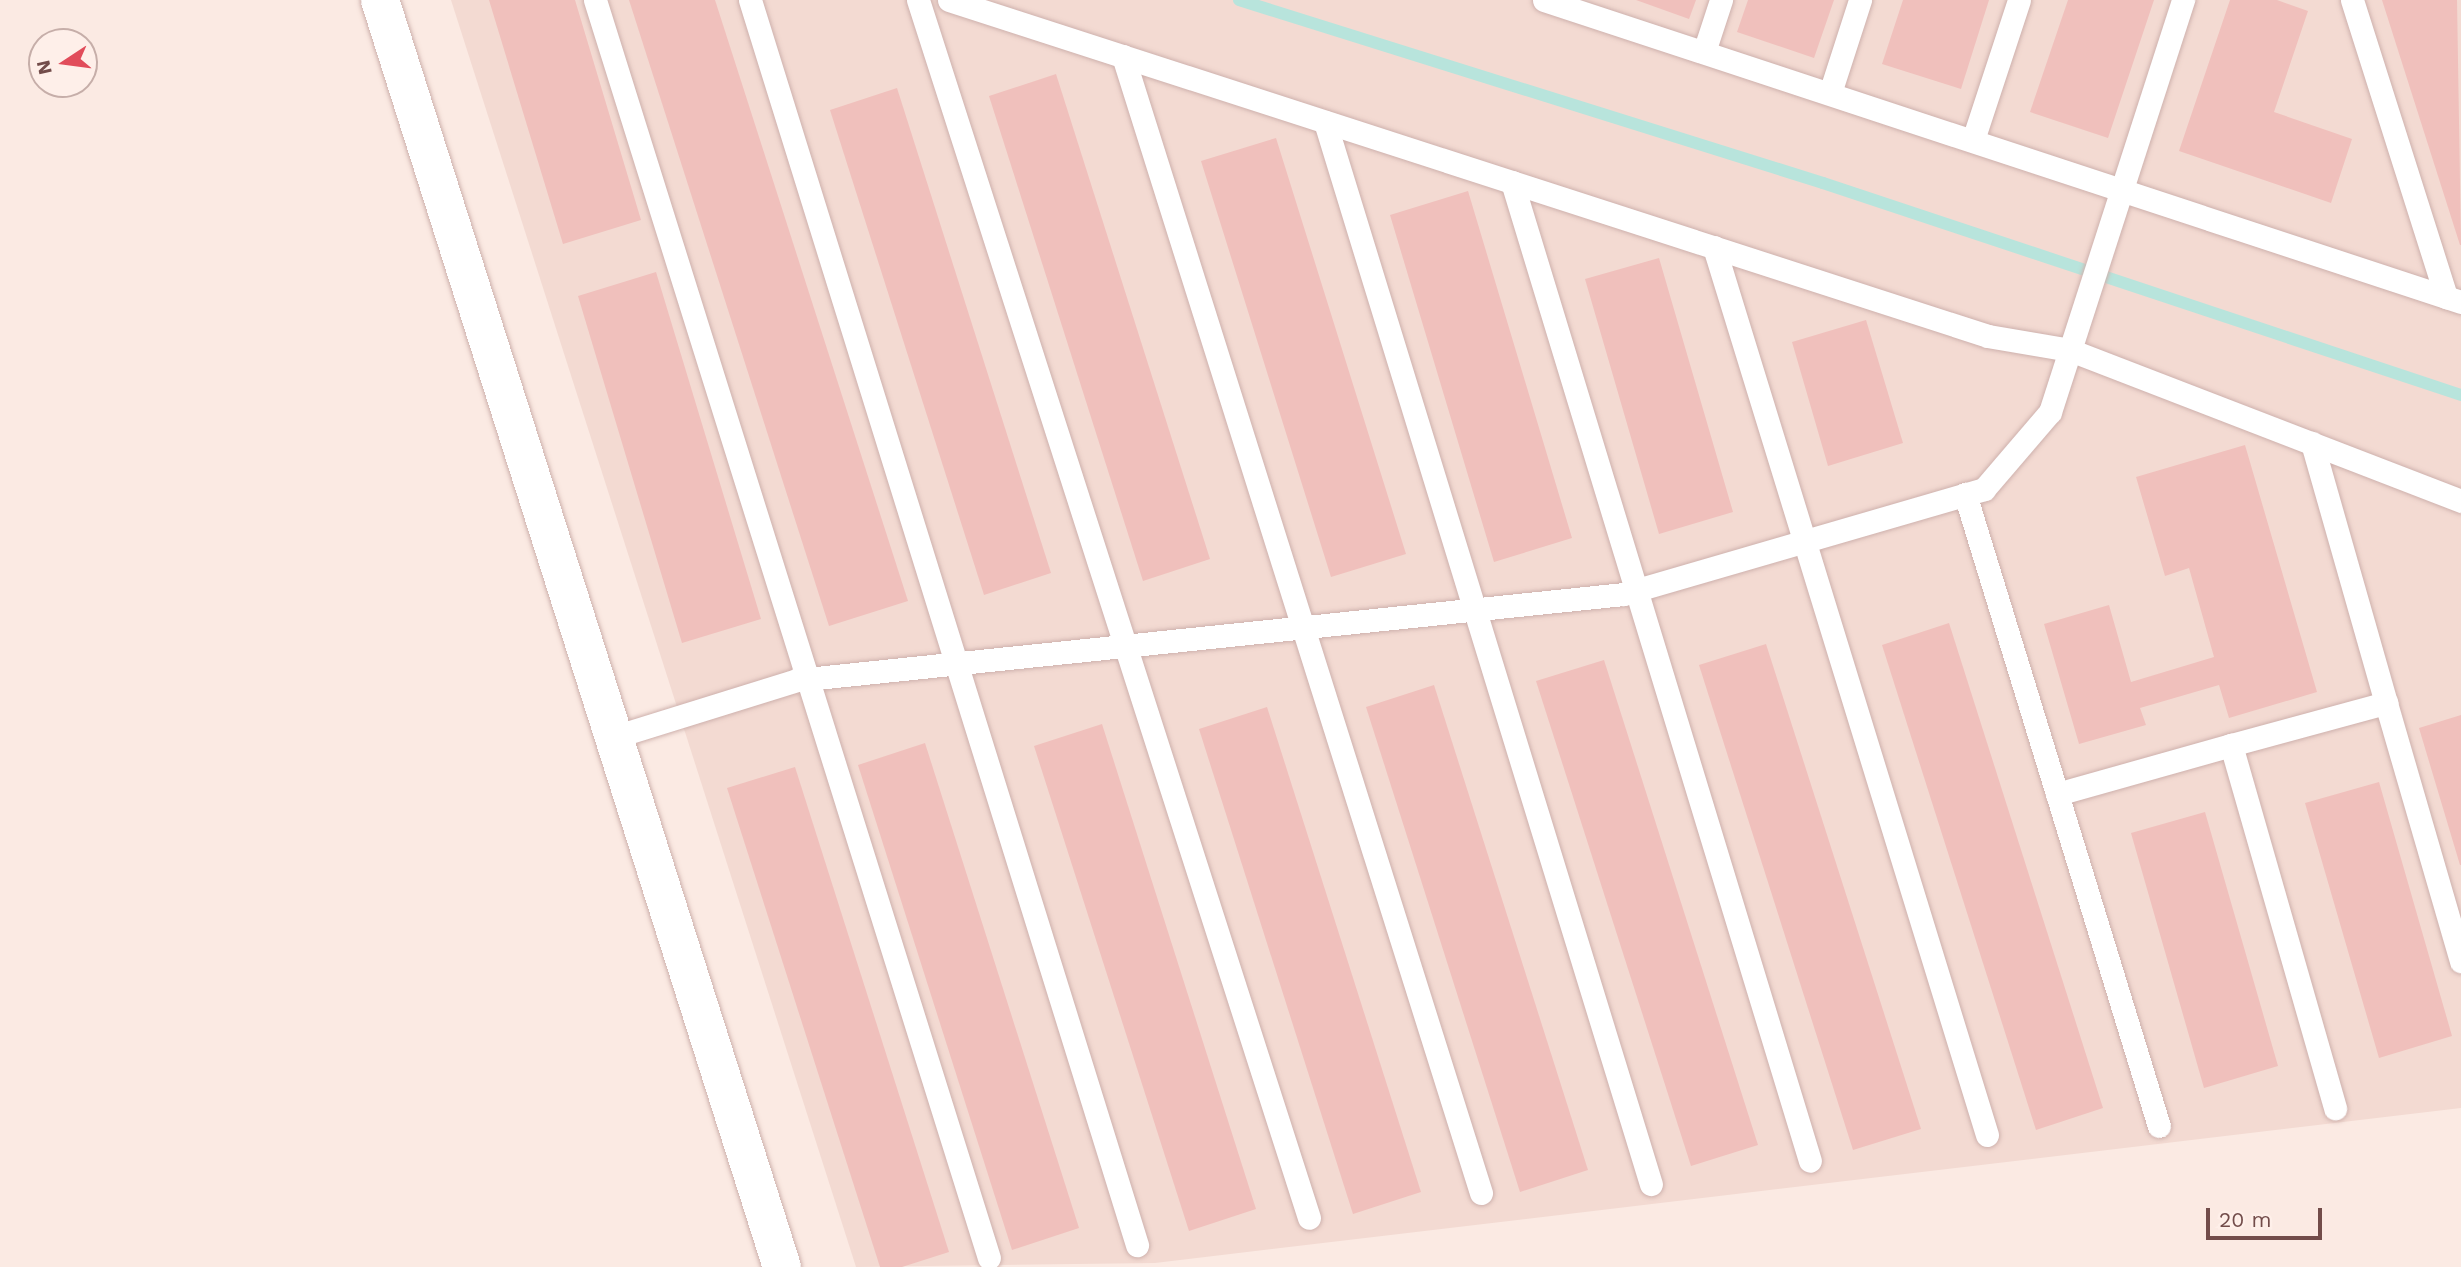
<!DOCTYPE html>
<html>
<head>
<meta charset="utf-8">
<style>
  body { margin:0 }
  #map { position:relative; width:2461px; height:1267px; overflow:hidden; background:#fbeae3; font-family:"Work Sans",sans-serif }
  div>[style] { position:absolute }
  .residential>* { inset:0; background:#f3dad2 }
  .stream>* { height:12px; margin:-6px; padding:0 6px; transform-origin:6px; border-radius:6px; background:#b8e4dc }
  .building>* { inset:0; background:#f0c0bc }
  .roads { filter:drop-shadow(0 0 2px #ceb1ad) drop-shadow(0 0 2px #ceb1ad) }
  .service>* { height:23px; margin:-11.5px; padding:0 11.5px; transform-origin:11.5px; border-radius:11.5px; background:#fff }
  .minor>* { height:38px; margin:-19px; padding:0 19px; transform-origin:19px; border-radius:19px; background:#fff }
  span { translate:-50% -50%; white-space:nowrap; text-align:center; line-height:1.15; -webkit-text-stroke:6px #feefe9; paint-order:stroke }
  .north { position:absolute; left:28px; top:28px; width:70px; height:70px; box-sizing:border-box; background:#feefe9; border:2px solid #c6aea9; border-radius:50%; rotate:257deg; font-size:19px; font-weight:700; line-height:28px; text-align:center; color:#724c4a }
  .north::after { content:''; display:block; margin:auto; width:24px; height:32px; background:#e14c5a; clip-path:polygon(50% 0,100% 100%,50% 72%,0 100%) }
  .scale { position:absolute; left:2206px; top:1208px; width:116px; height:32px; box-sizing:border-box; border:4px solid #724c4a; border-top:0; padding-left:9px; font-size:21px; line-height:24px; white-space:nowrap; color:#724c4a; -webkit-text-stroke:5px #feefe9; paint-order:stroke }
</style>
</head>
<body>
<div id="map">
  <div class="residential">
    <div style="clip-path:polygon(451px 0,2461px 0,2461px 1108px,1155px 1263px,856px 1267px)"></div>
  </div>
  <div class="stream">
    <div style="left:1239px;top:0;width:612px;rotate:17.4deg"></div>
    <div style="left:1823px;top:183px;width:672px;rotate:18.38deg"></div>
  </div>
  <div class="building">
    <div style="clip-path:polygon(489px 0,575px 0,641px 220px,563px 244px)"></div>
    <div style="clip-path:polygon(629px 0,715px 0,908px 601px,829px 626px)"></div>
    <div style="clip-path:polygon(1636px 0,1696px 0,1689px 19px)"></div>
    <div style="clip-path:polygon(1748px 0,1834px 0,1814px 58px,1737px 32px)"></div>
    <div style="clip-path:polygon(1903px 0,1989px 0,1961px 89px,1882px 64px)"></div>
    <div style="clip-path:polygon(2068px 0,2154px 0,2108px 138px,2030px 112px)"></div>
    <div style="clip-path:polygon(2230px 0,2277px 0,2308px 11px,2274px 112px,2352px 139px,2331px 203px,2179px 151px)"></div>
    <div style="clip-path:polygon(2382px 0,2457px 0,2461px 245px,2460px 245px)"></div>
    <div style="clip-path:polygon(1056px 74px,1210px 559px,1143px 581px,989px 96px)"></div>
    <div style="clip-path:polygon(897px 88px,1051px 573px,984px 595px,830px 110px)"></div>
    <div style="clip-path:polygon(1276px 138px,1406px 554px,1331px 577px,1201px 161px)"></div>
    <div style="clip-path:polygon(1468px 191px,1572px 538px,1494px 562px,1390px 215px)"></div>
    <div style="clip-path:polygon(1659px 258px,1733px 512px,1659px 534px,1585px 279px)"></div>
    <div style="clip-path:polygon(656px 272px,761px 619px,682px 643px,578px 296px)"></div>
    <div style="clip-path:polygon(1866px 320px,1903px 443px,1828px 466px,1792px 342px)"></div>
    <div style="clip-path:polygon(2245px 445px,2317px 692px,2229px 718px,2219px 685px,2140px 708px,2146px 725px,2079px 744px,2044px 624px,2109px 605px,2131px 682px,2214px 657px,2189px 568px,2165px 576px,2136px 477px)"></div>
    <div style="clip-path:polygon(1949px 623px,2103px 1108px,2036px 1130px,1882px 645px)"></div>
    <div style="clip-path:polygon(1766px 644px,1921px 1129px,1853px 1150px,1699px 665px)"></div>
    <div style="clip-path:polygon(1604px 660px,1758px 1145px,1691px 1166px,1536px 681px)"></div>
    <div style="clip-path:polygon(1434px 685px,1588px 1170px,1520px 1192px,1366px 707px)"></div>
    <div style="clip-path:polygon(1267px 707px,1421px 1192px,1353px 1214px,1199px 729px)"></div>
    <div style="clip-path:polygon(2461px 715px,2461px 865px,2460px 865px,2419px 728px)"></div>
    <div style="clip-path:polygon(1102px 724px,1256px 1209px,1189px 1231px,1034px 746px)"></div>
    <div style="clip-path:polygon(925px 743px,1079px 1228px,1012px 1250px,858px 765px)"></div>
    <div style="clip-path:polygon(795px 767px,949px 1252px,902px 1267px,880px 1267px,727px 788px)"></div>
    <div style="clip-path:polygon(2379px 782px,2452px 1036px,2379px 1058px,2305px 803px)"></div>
    <div style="clip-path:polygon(2205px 812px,2278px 1066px,2204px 1088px,2131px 833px)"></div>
  </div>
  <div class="roads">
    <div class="service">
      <div style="left:595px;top:0;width:1318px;rotate:72.61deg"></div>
      <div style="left:750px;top:0;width:1304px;rotate:72.73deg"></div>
      <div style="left:918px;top:0;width:1279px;rotate:72.2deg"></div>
      <div style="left:949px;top:0;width:1092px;rotate:17.92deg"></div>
      <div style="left:1988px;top:336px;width:83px;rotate:9.7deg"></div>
      <div style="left:2070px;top:350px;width:419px;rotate:21.1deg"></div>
      <div style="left:1544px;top:0;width:965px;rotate:18.23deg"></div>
      <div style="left:2352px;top:0;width:312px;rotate:72.4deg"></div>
      <div style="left:1704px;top:52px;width:55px;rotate:-71.9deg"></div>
      <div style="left:1123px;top:56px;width:1192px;rotate:72.52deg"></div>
      <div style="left:1830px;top:93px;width:98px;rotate:-72.1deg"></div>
      <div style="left:1325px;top:122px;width:1111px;rotate:72.94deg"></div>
      <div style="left:1973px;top:140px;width:147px;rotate:-71.8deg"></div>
      <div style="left:1512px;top:182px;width:1023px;rotate:73.07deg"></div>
      <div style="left:1714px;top:247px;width:929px;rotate:72.91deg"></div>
      <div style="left:2312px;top:443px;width:270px;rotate:74.1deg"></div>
      <div style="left:1965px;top:494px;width:661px;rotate:72.94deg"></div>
      <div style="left:614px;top:737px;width:192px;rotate:-17.3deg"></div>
      <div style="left:797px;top:680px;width:830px;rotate:-5.94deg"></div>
      <div style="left:1623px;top:594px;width:376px;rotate:-16.2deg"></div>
      <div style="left:1984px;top:489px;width:101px;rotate:-49.4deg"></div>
      <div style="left:2050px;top:412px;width:433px;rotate:-72.1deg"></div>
      <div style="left:2231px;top:745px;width:161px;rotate:-15.2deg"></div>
      <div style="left:2386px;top:703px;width:269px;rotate:73.8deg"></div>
      <div style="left:2057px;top:794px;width:181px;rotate:-15.7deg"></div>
      <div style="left:2231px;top:745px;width:378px;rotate:74deg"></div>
    </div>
    <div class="minor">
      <div style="left:380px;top:0;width:1329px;rotate:72.4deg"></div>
    </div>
  </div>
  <div class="north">N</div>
  <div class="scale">20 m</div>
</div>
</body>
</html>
